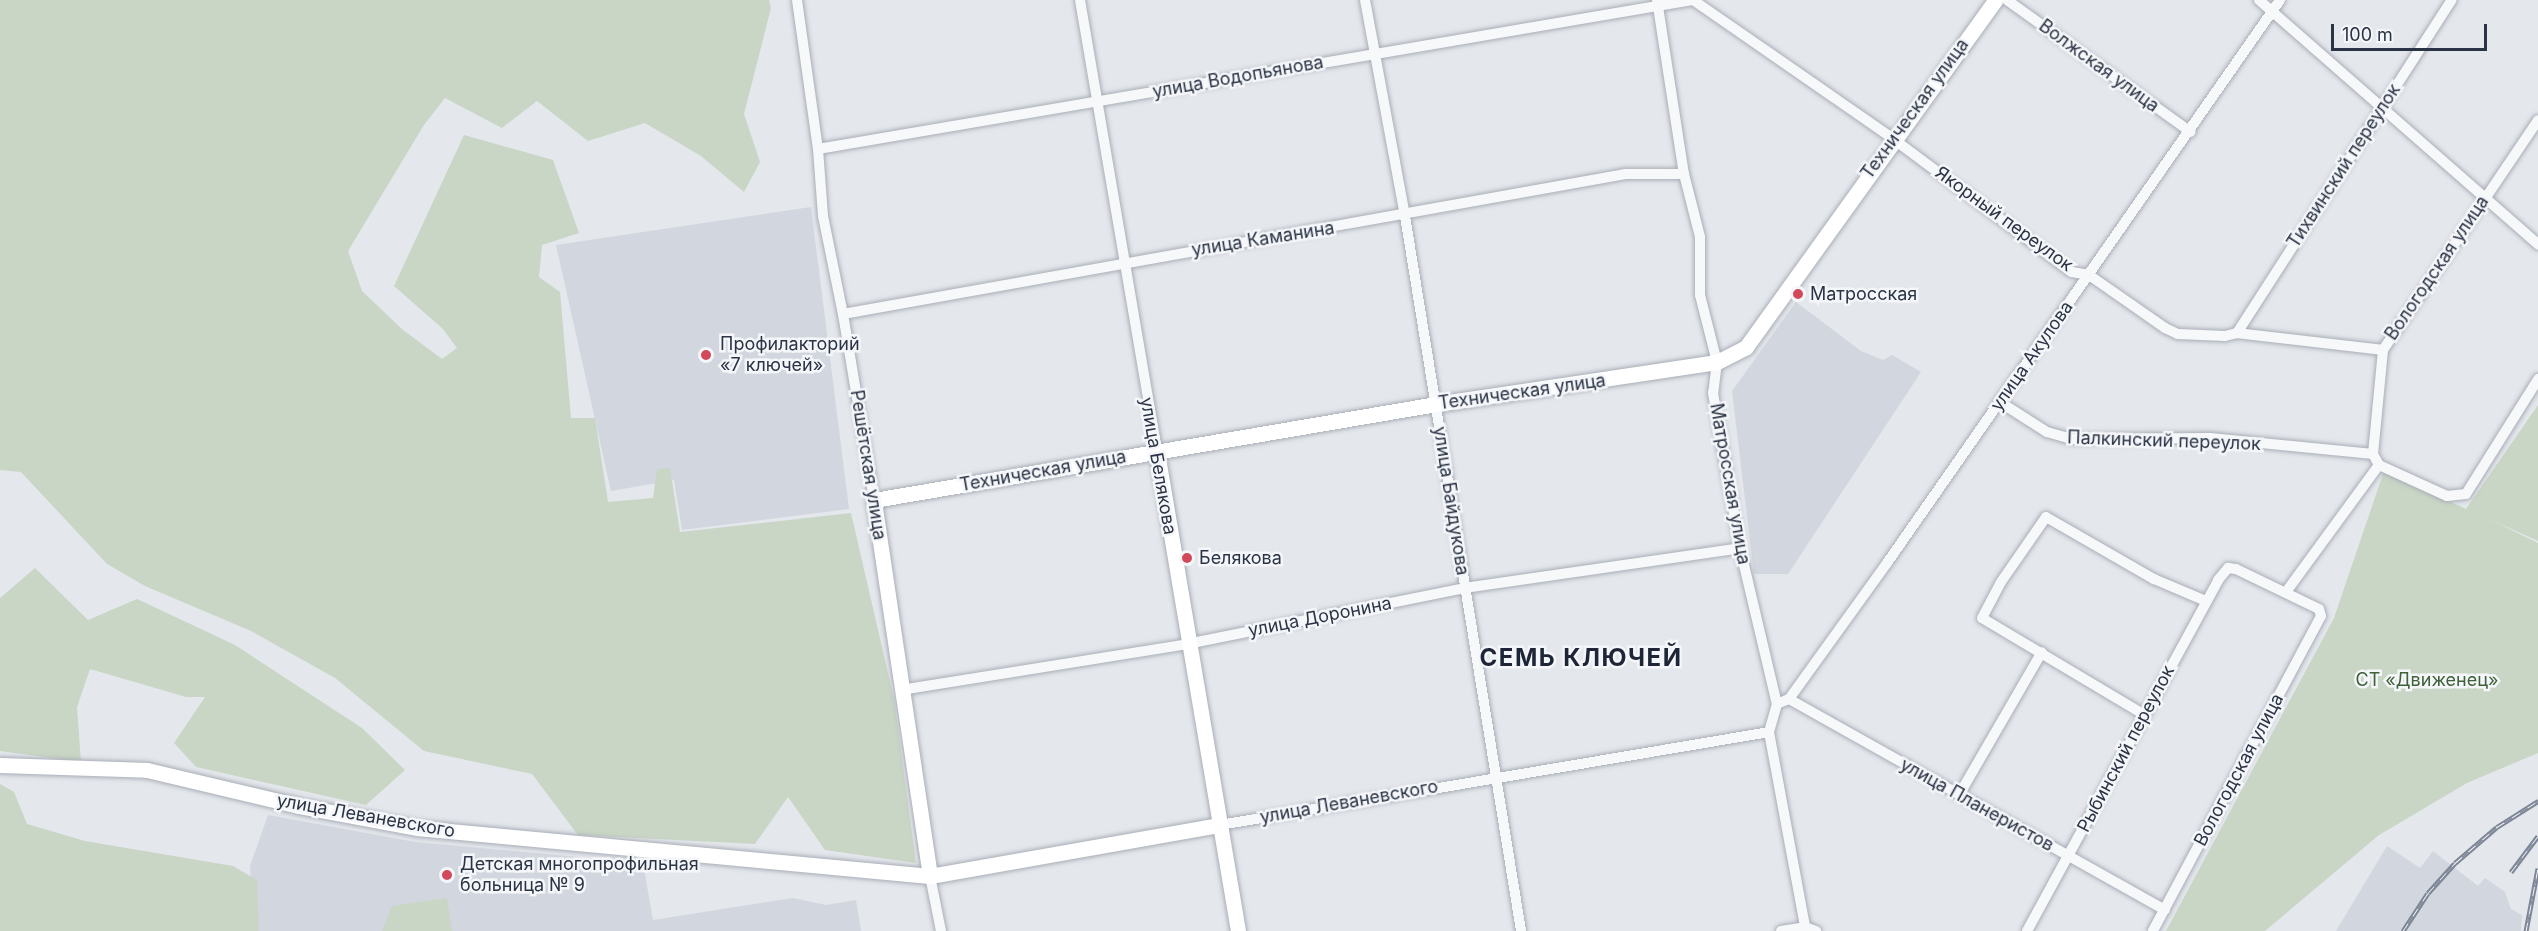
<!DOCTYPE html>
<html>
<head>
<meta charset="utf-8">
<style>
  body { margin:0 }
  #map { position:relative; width:2538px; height:931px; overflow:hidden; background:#e4e7ec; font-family:Inter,sans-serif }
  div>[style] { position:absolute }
  .built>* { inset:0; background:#d2d6de }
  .green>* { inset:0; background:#c9d6c5 }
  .roads { filter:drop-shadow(0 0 2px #a9aeb7) drop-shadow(0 0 2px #a9aeb7) }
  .street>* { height:10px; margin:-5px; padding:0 5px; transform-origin:5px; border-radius:5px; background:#f7f8fa }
  .secondary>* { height:15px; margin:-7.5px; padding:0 7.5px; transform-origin:7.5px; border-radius:7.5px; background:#fff }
  .rail>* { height:5px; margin-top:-2.5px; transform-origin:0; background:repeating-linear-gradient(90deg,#f4f6f9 0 9px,#7d8696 0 18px); box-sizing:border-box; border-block:2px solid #7d8696 }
  .dots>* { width:16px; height:16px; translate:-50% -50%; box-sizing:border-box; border:3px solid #f4f6f9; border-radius:50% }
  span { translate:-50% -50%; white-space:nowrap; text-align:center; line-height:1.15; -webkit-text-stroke:5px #f4f6f9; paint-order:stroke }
  .street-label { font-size:18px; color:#2b3445 }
  .poi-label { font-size:18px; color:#2b3445 }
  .left { translate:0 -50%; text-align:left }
  .park-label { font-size:18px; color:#3f6138 }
  .district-label { font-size:24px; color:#1d2536; font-weight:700; letter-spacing:1.5px }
  .scale { position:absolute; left:2331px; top:24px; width:156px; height:27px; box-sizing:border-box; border:3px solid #2b3445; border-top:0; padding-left:8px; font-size:18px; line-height:21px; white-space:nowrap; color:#2b3445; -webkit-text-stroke:4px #f4f6f9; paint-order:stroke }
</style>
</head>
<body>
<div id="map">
  <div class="built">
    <div style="clip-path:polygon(811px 207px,849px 509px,682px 530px,674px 480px,611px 491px,556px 245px)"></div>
    <div style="clip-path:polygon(1796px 302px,1861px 351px,1883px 360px,1892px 355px,1921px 372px,1788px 574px,1754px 574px,1732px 391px)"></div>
    <div style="clip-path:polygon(268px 815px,415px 842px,643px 863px,653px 920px,793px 898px,826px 905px,856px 900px,861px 931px,254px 931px,250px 866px)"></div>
    <div style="clip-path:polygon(2387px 846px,2420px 868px,2433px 851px,2478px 886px,2485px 878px,2505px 892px,2511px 909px,2522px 915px,2521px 931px,2336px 931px)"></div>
  </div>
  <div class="green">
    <div style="clip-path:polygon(0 0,769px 0,771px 8px,744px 114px,760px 162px,744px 192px,701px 156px,645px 123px,588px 141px,537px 101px,502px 128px,445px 98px,424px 125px,348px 251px,362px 291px,403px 330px,442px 359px,457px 348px,443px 329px,394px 286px,464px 135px,553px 160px,579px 233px,542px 245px,539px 277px,560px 292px,571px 418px,595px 418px,608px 502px,653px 498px,657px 469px,670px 468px,680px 532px,851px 513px,894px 699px,916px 863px,825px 850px,788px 797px,755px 844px,578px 835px,532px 774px,424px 751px,335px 678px,251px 631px,145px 586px,107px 564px,21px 472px,0 470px)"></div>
    <div style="clip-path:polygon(2538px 405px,2538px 541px,2489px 519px,2538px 543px,2538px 753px,2467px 783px,2379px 835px,2265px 931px,2166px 931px,2334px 618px,2384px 471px,2466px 509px)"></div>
    <div style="clip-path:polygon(35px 568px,88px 620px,137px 599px,235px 645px,362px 728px,405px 770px,366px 805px,196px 767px,174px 743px,205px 697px,186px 697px,90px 669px,77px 707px,81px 762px,0 751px,0 598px)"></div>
    <div style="clip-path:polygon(0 784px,14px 792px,27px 824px,85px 841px,233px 866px,257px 880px,259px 931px,0 931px)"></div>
    <div style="clip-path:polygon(447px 898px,452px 931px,382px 931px,392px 906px)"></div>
  </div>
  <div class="roads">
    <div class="street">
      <div style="left:797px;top:0;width:150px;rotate:82deg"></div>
      <div style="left:818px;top:149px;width:67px;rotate:85.7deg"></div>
      <div style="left:823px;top:216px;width:100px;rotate:78.5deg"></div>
      <div style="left:843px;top:314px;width:189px;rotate:80.5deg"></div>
      <div style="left:1080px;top:0;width:459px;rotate:80.3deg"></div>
      <div style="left:1365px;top:0;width:220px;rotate:79.5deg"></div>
      <div style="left:1405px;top:216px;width:724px;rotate:80.78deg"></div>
      <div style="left:1657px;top:0;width:176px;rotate:81.2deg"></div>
      <div style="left:1684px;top:174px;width:65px;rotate:75.7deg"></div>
      <div style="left:1700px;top:237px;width:58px;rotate:90deg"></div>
      <div style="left:1700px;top:295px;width:69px;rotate:75.8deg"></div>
      <div style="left:1717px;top:362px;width:31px;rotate:97deg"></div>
      <div style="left:1713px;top:393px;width:157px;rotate:80.1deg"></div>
      <div style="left:1740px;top:548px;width:160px;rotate:76.7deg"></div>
      <div style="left:1777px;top:704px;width:29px;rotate:106deg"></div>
      <div style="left:1769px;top:732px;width:202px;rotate:79.5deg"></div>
      <div style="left:1693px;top:0;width:242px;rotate:34.7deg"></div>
      <div style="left:1892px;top:138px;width:224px;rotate:36.7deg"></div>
      <div style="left:2072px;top:272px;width:17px;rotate:10deg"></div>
      <div style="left:2089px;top:275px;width:93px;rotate:34.9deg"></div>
      <div style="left:2165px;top:328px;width:14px;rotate:25deg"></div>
      <div style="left:2178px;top:334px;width:47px;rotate:2.4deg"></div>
      <div style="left:2225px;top:336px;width:12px;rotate:-14deg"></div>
      <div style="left:2237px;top:333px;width:147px;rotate:6.6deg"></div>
      <div style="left:2007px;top:0;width:226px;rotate:35.7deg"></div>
      <div style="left:2259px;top:0;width:371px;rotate:41.2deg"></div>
      <div style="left:818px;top:149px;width:887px;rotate:-9.67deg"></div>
      <div style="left:843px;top:314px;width:795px;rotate:-10.14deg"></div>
      <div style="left:1626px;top:174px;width:58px"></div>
      <div style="left:2237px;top:333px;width:396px;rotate:-57.2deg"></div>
      <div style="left:2000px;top:402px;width:56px;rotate:32.6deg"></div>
      <div style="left:2047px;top:432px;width:25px;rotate:16deg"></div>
      <div style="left:2071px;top:439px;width:139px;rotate:-0.4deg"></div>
      <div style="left:2210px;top:438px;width:164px;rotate:5.6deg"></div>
      <div style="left:2379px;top:465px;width:13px;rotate:-119deg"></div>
      <div style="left:2373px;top:454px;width:104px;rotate:-84.5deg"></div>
      <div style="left:2383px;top:350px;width:277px;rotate:-56deg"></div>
      <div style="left:2379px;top:465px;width:75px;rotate:24.5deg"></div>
      <div style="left:2447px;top:496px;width:19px;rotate:-6deg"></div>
      <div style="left:2466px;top:494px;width:136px;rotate:-57.9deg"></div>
      <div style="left:2286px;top:592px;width:157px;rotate:-53.8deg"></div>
      <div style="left:901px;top:690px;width:290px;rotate:-9.1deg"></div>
      <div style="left:1187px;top:644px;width:283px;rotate:-11.4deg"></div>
      <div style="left:1464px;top:588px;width:279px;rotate:-8.2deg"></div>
      <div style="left:1789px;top:699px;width:431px;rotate:29.3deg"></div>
      <div style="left:1777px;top:704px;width:13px;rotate:-23deg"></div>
      <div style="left:1789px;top:699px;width:168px;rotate:-54.2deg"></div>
      <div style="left:1887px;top:563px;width:687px;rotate:-55.08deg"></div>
      <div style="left:2143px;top:714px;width:187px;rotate:-149.2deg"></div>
      <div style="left:1982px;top:618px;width:41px;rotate:-62.2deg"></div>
      <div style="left:2001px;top:582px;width:79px;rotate:-55.3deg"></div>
      <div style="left:2046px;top:517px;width:125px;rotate:29.9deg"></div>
      <div style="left:2154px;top:579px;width:56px;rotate:22.9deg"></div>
      <div style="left:1959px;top:795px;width:165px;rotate:-59.9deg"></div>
      <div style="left:1220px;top:825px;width:557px;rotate:-9.61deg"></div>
      <div style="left:930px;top:876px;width:56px;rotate:78.7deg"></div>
      <div style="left:1781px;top:931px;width:24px;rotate:-9deg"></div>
      <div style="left:1805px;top:927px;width:12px;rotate:20deg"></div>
      <div style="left:2027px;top:931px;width:400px;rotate:-61.4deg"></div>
      <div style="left:2218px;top:580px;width:16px;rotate:-50deg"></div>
      <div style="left:2228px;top:568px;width:8px;rotate:7deg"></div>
      <div style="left:2236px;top:569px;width:92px;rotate:25.7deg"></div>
      <div style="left:2319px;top:609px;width:7px;rotate:74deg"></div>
      <div style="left:2321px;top:616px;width:357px;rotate:118.1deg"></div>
    </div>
    <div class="secondary">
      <div style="left:1157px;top:452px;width:486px;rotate:80.4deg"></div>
      <div style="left:0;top:765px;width:147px;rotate:1.9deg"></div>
      <div style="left:147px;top:770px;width:156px;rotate:13.3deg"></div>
      <div style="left:299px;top:806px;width:120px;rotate:10.6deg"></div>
      <div style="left:417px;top:828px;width:515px;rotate:5.35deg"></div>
      <div style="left:930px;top:876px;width:294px;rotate:-10deg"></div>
      <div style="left:930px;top:876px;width:380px;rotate:-98.5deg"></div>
      <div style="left:874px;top:500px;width:570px;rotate:-9.69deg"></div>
      <div style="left:1436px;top:404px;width:284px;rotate:-8.5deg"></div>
      <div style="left:1717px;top:362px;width:33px;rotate:-27deg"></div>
      <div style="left:1746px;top:347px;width:427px;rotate:-54.3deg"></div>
    </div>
  </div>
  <div class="rail">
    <div style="left:2511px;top:872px;width:45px;rotate:-53.1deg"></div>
    <div style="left:2403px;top:931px;width:45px;rotate:-56.7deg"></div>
    <div style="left:2428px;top:893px;width:40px;rotate:-48deg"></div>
    <div style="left:2455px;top:863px;width:55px;rotate:-40.6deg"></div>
    <div style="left:2497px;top:827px;width:49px;rotate:-32.4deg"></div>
    <div style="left:2526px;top:931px;width:64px;rotate:-79.2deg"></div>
  </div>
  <div class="dots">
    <div style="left:1798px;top:294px;background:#d1495b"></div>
    <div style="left:706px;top:355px;background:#d1495b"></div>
    <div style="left:1187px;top:558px;background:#d1495b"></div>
    <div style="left:447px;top:875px;background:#d1495b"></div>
  </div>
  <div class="street-label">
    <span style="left:2099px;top:66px;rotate:36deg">Волжская улица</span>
    <span style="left:1238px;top:77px;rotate:-10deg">улица Водопьянова</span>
    <span style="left:1915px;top:109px;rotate:-54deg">Техническая улица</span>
    <span style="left:2344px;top:166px;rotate:-57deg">Тихвинский переулок</span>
    <span style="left:2004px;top:219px;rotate:36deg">Якорный переулок</span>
    <span style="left:1263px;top:239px;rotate:-9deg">улица Каманина</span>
    <span style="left:2437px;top:268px;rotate:-56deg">Вологодская улица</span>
    <span style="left:2032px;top:356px;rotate:-55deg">улица Акулова</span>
    <span style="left:1522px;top:392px;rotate:-8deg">Техническая улица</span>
    <span style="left:2164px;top:441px;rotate:2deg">Палкинский переулок</span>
    <span style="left:868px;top:465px;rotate:81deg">Решётская улица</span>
    <span style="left:1158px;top:466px;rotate:80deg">улица Белякова</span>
    <span style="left:1043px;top:471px;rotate:-10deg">Техническая улица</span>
    <span style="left:1730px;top:484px;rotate:80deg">Матросская улица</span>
    <span style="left:1451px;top:501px;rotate:81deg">улица Байдукова</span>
    <span style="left:1320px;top:617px;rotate:-11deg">улица Доронина</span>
    <span style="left:2126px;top:749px;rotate:-62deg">Рыбинский переулок</span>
    <span style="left:2239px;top:770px;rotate:-62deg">Вологодская улица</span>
    <span style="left:1349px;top:802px;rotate:-10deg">улица Леваневского</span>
    <span style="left:1977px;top:805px;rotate:29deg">улица Планеристов</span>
    <span style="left:366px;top:816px;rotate:10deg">улица Леваневского</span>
  </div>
  <div class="poi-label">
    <span class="left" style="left:1810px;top:294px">Матросская</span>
    <span class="left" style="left:720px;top:355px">Профилакторий<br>«7 ключей»</span>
    <span class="left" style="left:1199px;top:558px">Белякова</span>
    <span class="left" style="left:460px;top:875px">Детская многопрофильная<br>больница № 9</span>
  </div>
  <div class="park-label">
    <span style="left:2427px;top:680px">СТ «Движенец»</span>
  </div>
  <div class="district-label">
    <span style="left:1581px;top:658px">СЕМЬ КЛЮЧЕЙ</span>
  </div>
  <div class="scale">100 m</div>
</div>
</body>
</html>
